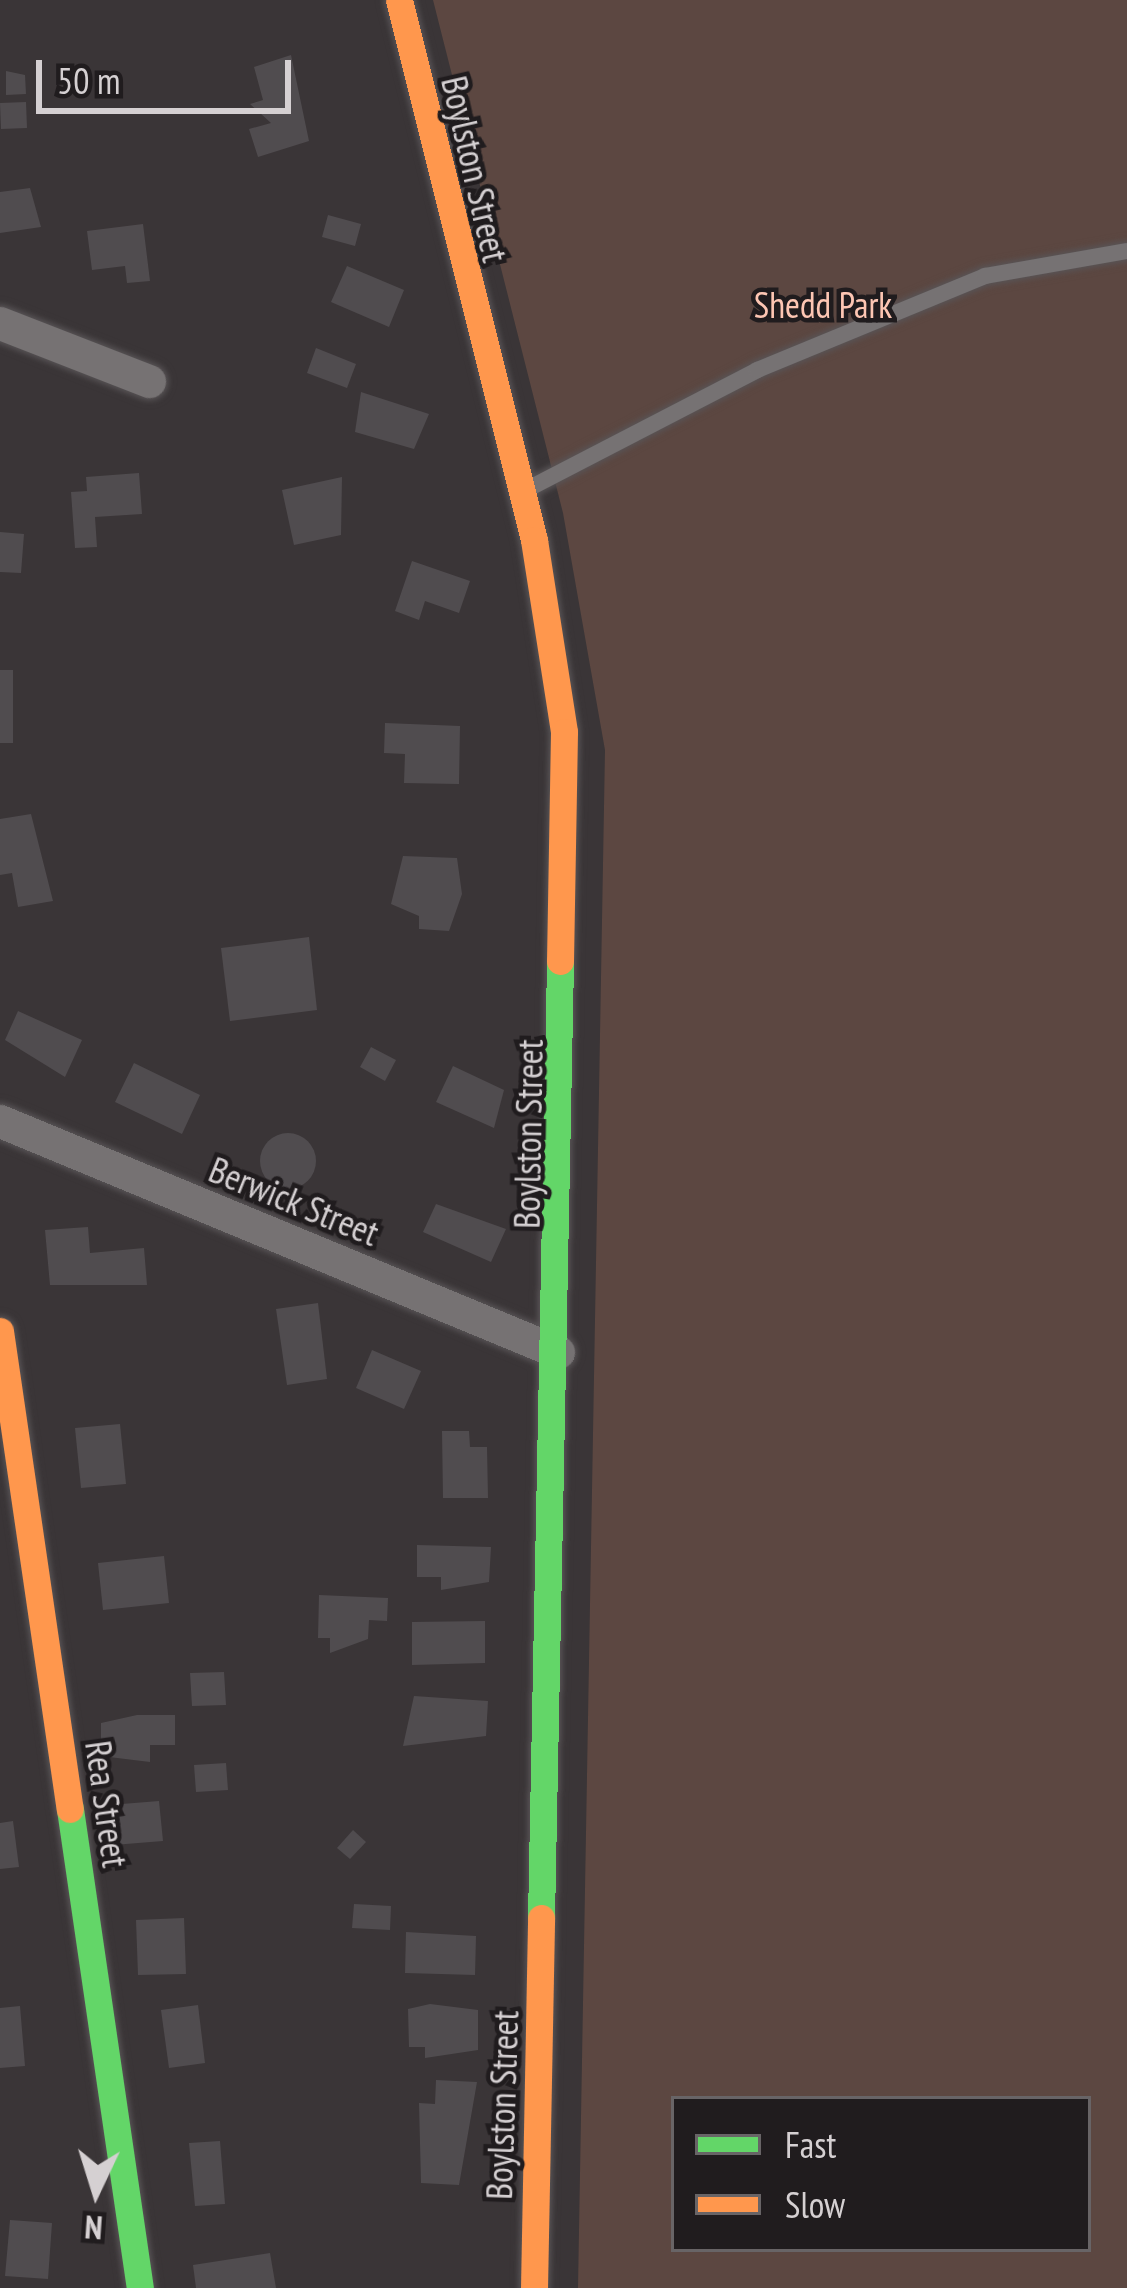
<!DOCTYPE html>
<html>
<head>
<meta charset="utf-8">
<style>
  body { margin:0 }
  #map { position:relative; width:1127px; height:2288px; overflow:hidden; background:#3a3537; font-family:"PT Sans Narrow",sans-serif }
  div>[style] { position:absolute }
  .green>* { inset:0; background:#5c4741 }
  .building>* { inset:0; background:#504c4f }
  .round { border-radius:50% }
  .roads { filter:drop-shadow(0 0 3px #585456) drop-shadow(0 0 3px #585456) }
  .lane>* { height:16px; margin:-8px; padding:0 8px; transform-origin:8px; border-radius:8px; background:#767273 }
  .street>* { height:33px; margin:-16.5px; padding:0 16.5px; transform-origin:16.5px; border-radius:16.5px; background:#767273 }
  .fast>* { height:27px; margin:-13.5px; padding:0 13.5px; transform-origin:13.5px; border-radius:13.5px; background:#63d668 }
  .slow>* { height:27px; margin:-13.5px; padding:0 13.5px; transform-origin:13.5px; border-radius:13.5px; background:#ff974d }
  span { translate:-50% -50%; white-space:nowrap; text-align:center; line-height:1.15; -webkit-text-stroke:9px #201c1e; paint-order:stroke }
  .street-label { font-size:36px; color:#d5d0d2 }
  .park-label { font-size:36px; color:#fdc6b3 }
  .legend { position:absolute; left:671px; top:2096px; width:420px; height:156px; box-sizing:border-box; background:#201c1e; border:3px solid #686466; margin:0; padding:15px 21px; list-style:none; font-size:36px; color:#d5d0d2 }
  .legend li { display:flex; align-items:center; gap:24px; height:60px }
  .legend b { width:60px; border:3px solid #686466 }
  .north { position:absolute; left:36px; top:2132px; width:120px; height:120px; -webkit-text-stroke:9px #201c1e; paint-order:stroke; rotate:184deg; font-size:33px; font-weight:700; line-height:48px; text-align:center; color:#d5d0d2 }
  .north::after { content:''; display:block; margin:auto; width:42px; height:54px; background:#d5d0d2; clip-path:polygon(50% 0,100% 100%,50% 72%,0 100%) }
  .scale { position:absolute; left:36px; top:60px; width:255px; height:54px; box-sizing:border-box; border:6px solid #d5d0d2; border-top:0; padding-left:15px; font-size:36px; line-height:42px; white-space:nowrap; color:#d5d0d2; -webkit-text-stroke:9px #201c1e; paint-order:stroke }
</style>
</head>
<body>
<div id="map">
  <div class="green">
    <div style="clip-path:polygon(evenodd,433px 0,1127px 0,1127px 2288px,578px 2288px,605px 750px,563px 513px,433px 0,674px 2099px,1088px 2099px,1088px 2249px,674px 2249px,674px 2099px)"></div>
  </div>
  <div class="building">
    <div style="clip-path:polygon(291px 55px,309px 141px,258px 157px,249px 129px,271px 123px,250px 104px,263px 100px,254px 67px)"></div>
    <div style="clip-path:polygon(6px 71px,25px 75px,26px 94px,6px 95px)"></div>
    <div style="clip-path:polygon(26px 102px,27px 128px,1px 129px,0 103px)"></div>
    <div style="clip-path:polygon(30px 188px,41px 227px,0 233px,0 192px)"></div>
    <div style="clip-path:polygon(328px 215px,361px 224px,355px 246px,322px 237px)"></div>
    <div style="clip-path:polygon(143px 224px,150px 281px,127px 283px,125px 266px,92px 270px,87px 231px)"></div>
    <div style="clip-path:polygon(347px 266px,404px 290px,389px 327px,331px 302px)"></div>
    <div style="clip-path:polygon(316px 348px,356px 364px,347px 388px,307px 373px)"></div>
    <div style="clip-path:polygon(361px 392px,429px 414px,414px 449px,355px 432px)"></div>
    <div style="clip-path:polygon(139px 473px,142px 514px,95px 517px,97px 547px,75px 548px,71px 492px,87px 491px,86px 477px)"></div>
    <div style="clip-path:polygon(342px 477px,341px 535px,294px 545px,282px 490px)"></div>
    <div style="clip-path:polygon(0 532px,24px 534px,21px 573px,0 572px)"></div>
    <div style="clip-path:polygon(412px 561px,470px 581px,459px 613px,425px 601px,419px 620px,395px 611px)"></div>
    <div style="clip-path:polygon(0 670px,13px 670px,13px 743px,0 743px)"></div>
    <div style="clip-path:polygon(385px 723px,460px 726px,459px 784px,404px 783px,405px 754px,384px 753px)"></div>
    <div style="clip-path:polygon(31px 814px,53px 901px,18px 907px,12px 873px,0 875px,0 819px)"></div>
    <div style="clip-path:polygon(403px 856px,457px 858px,462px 894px,449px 931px,419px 929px,419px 916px,391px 904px)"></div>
    <div style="clip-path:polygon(309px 937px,317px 1010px,230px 1021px,221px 948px)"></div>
    <div style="clip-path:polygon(18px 1011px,82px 1040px,65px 1077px,5px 1040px)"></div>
    <div style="clip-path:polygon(371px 1047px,396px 1060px,385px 1081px,360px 1067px)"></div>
    <div style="clip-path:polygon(134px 1063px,200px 1095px,182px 1134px,115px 1102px)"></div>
    <div style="clip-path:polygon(453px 1066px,504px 1090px,494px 1128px,436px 1102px)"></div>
    <div class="round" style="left:260px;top:1133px;width:56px;height:56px"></div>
    <div style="clip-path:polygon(436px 1204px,506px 1229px,491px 1262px,423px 1232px)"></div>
    <div style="clip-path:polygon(88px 1227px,90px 1253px,144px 1248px,147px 1285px,50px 1285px,45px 1230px)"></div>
    <div style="clip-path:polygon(318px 1303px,327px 1379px,287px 1385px,276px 1309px)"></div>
    <div style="clip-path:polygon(372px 1350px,421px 1371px,404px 1409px,356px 1388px)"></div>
    <div style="clip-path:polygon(120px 1424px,126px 1484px,81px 1488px,75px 1428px)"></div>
    <div style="clip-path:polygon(442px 1431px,469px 1431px,470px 1447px,487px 1447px,488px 1498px,443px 1498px)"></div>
    <div style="clip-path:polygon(417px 1545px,491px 1547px,489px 1582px,441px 1590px,441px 1577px,417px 1577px)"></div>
    <div style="clip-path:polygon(164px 1556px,169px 1603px,103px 1610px,98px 1563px)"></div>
    <div style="clip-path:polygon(319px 1595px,388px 1598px,387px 1621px,369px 1620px,368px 1639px,330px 1653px,330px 1638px,318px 1638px)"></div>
    <div style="clip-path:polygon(485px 1621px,485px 1663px,412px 1665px,412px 1622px)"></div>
    <div style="clip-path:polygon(224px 1672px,226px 1705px,192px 1706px,190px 1673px)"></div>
    <div style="clip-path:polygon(414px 1696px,488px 1701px,486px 1736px,403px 1746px)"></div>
    <div style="clip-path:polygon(137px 1715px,175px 1715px,175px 1745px,150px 1745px,150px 1762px,101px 1756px,101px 1723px)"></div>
    <div style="clip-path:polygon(226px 1763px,228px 1790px,196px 1792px,194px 1765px)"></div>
    <div style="clip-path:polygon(159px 1801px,163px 1841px,101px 1846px,97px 1806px)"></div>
    <div style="clip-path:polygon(13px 1821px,19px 1867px,0 1869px,0 1823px)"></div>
    <div style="clip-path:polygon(353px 1830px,366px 1842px,350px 1859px,337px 1848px)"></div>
    <div style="clip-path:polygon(354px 1904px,391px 1906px,390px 1930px,352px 1928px)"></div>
    <div style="clip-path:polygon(184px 1918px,186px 1974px,138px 1975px,136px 1920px)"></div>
    <div style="clip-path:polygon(406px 1932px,476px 1936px,475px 1975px,405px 1973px)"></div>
    <div style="clip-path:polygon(430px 2004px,478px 2010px,478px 2050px,425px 2058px,425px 2047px,409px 2047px,408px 2009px)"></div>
    <div style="clip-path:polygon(198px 2005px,205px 2063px,169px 2068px,161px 2010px)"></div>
    <div style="clip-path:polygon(20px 2006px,25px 2066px,0 2068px,0 2008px)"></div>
    <div style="clip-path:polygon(436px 2080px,477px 2082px,459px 2185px,421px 2183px,419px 2103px,435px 2104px)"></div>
    <div style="clip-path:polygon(220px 2141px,225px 2204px,195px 2206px,189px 2143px)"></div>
    <div style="clip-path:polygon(10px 2220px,52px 2223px,48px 2279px,5px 2276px)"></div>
    <div style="clip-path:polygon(270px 2253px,276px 2288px,196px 2288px,193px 2265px)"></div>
  </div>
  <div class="roads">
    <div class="lane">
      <div style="left:524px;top:491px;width:263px;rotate:-27.4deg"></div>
      <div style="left:757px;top:370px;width:247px;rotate:-22.4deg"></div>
      <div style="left:985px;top:276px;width:144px;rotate:-10deg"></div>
    </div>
    <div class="street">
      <div style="left:0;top:323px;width:160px;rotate:21.3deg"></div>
      <div style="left:0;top:1121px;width:604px;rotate:22.49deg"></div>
    </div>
    <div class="fast">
      <div style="left:70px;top:1809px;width:484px;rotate:81.7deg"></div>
      <div style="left:541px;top:1918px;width:957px;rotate:-88.86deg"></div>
    </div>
    <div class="slow">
      <div style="left:399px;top:0;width:557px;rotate:75.96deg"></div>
      <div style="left:534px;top:540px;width:194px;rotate:81.1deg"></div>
      <div style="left:564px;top:732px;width:229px;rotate:91deg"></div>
      <div style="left:0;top:1331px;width:483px;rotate:81.7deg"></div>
      <div style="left:534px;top:2288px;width:370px;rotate:-88.9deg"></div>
    </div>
  </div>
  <div class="street-label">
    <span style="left:475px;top:169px;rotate:77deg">Boylston Street</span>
    <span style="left:528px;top:1134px;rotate:-89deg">Boylston Street</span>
    <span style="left:294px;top:1201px;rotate:22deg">Berwick Street</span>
    <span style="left:107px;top:1804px;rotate:82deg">Rea Street</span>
    <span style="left:502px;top:2105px;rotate:-88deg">Boylston Street</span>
  </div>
  <div class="park-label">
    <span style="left:823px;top:305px">Shedd Park</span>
  </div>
  <ul class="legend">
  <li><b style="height:15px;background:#63d668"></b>Fast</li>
  <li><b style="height:15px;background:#ff974d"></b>Slow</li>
  </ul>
  <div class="north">N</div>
  <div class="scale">50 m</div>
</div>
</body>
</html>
